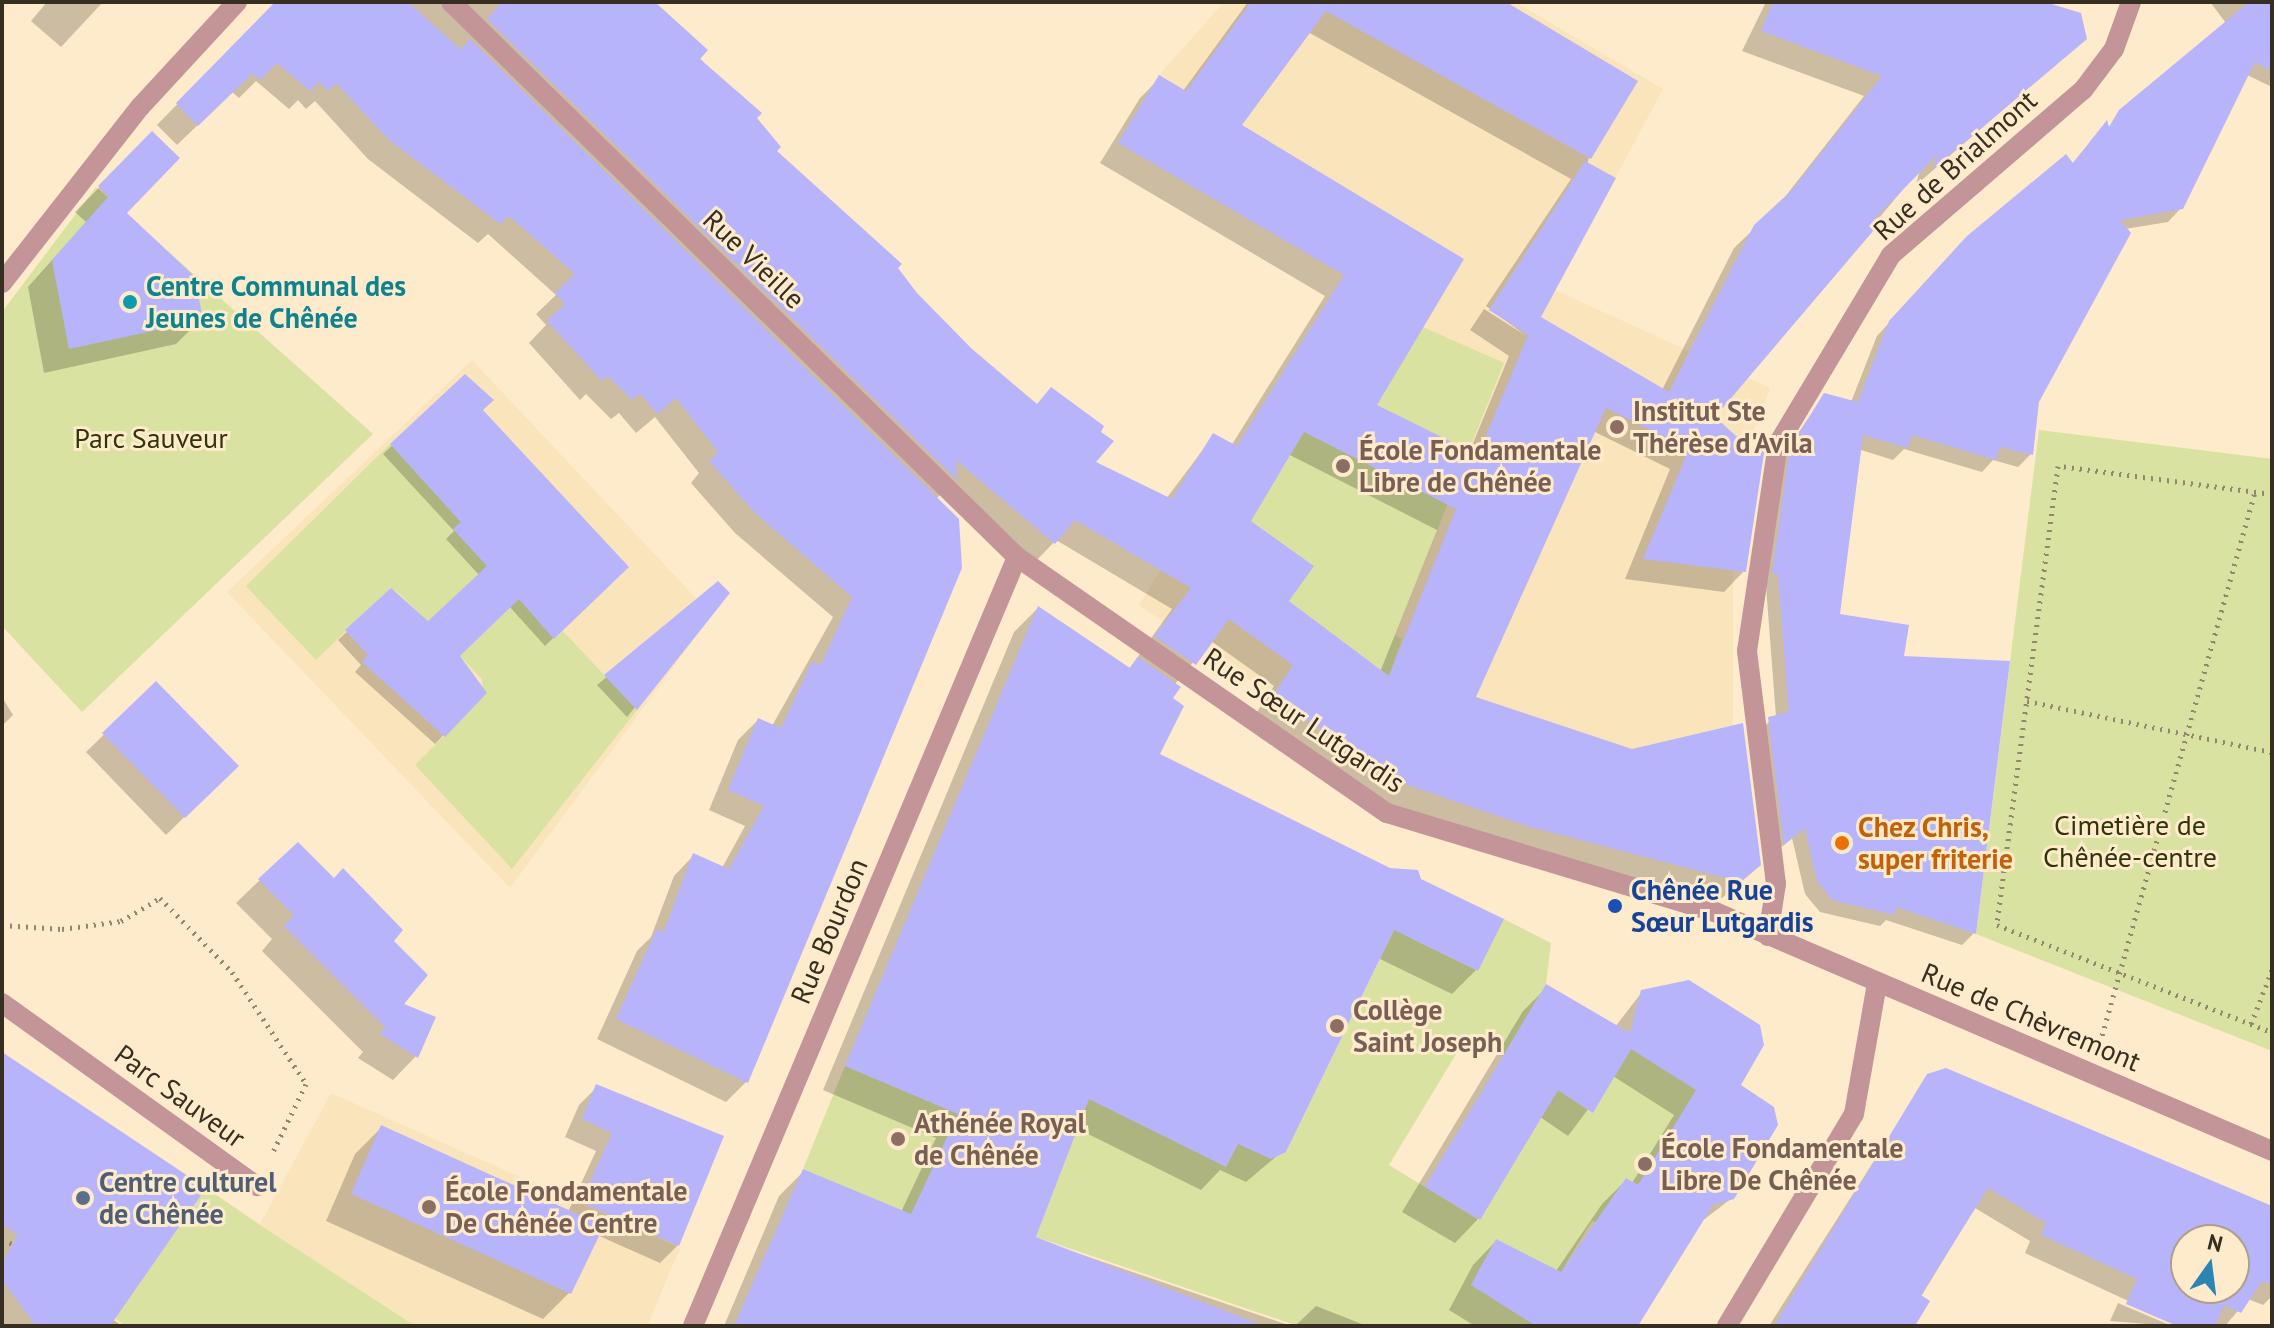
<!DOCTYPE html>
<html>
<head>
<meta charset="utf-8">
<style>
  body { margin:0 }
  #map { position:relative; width:2274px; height:1328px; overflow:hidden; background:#feebcb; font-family:"PT Sans",sans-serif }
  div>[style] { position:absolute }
  .built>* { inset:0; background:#fae4bc }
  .green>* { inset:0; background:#d9e2a0 }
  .shadow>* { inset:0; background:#0003 }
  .building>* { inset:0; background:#b8b4fc }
  .path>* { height:5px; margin-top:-2.5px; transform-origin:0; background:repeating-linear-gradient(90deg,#938670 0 2px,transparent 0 8px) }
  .street>* { height:20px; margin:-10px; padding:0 10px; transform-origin:10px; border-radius:10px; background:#c39498 }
  .dots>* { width:22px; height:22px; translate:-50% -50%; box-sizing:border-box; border:4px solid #feebcb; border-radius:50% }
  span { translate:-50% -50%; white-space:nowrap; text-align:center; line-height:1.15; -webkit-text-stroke:6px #feebcb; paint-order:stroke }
  .street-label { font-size:28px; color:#352e21 }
  .culture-label { font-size:28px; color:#0d838f; font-weight:700 }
  .left { translate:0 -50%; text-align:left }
  .education-label { font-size:28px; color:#785e54; font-weight:700 }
  .park-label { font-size:28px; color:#313509 }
  .food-label { font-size:28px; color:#c56008; font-weight:700 }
  .transit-label { font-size:28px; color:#164399; font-weight:700 }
  .service-label { font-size:28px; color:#4e5e75; font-weight:700 }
  .frame { position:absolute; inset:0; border:4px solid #352e21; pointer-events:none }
  .north { position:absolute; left:2170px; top:1224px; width:80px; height:80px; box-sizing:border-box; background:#feebcb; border:2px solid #ae9f87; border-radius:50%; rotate:14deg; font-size:22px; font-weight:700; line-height:32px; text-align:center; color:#352e21 }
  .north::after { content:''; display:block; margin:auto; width:28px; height:36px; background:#2b84b2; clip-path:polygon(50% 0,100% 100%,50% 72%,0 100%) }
</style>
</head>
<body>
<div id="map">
  <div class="built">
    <div style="clip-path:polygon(1224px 2px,1515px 2px,1663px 89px,1555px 290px,1770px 388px,1741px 466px,1733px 572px,1733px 725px,1757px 868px,1741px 882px,1527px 826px,1399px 782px,1139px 605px,1344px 275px,1118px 143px,1159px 75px)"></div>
    <div style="clip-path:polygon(472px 360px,712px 615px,510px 888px,227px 592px)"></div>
    <div style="clip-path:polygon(331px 1093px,680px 1248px,647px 1326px,40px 1326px,182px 1172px,260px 1224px)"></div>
  </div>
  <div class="green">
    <div style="clip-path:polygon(96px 187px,373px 434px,82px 712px,2px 626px,2px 312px)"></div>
    <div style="clip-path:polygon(1423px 327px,1504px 363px,1395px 635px,1402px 639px,1389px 676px,1289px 601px,1313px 565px,1208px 490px,1281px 471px,1318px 408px)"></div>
    <div style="clip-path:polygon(2039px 430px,2272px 459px,2272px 1051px,1976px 934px)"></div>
    <div style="clip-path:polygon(390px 444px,461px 522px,454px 530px,487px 566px,428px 621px,396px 591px,384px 594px,316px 660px,246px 586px)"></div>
    <div style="clip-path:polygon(519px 599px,554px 639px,563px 631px,637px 710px,512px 869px,415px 765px,483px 697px,482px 679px,460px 656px)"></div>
    <div style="clip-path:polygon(1402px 914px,1412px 939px,1470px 967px,1504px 919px,1551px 943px,1546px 984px,1503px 1056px,1467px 1036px,1389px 1165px,1479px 1220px,1558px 1090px,1593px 1113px,1639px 1035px,1720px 1084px,1640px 1186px,1626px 1178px,1598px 1223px,1592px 1221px,1565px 1265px,1584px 1278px,1549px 1326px,1298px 1326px,1036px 1237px,1094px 1085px,1286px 1152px)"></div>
    <div style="clip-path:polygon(845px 1066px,914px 1095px,1006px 1072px,922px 1244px,864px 1195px,803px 1169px)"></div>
    <div style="clip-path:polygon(206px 1188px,260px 1225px,415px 1326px,126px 1326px,115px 1318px)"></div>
  </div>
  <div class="shadow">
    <div style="clip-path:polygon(47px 2px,103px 2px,61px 47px,31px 21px)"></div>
    <div style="clip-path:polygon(evenodd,277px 2px,649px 2px,754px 118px,774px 152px,970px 349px,1093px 463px,1166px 499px,1214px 435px,1231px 446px,1325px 296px,1100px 163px,1140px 98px,1160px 78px,1183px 91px,1248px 2px,1499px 2px,1589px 158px,1538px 318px,1662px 390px,1734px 248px,1777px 207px,1864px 96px,1742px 51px,1766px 2px,2029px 2px,2085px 39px,1916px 185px,1920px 169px,1713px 417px,1744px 571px,1724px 592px,1625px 579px,1670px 469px,1593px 431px,1474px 698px,1758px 864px,1719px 901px,1506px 846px,1379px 802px,1253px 718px,1274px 686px,1211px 641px,1175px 684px,1157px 755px,1476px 970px,1452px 994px,1378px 958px,1284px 1150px,1246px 1182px,1220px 1170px,1201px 1190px,1076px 1128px,1033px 1238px,1291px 1326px,724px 1326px,779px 1196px,803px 1172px,901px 1212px,936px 1138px,823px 1090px,1014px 632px,1038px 608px,1129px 669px,1172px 609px,1056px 540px,1034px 563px,946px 489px,936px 499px,960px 567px,746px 1082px,726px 1102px,597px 1039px,637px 951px,651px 937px,674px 876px,694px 855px,722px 868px,745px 826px,709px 810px,738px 740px,758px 720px,772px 726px,833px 617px,735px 533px,691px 483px,699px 473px,655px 417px,636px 433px,619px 413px,611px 419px,586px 394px,580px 400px,529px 343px,546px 325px,536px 314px,556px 295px,488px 234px,478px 243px,368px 159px,315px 101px,306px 109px,298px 100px,289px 109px,256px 81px,239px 98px,232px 92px,177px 145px,157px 125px,277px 2px,1308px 32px,1571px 179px,1486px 306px,1525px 335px,1484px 309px,1470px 330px,1509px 356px,1469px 453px,1374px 406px,1462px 260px,1239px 125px,1308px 32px,277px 2px,1288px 454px,1437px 530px,1380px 672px,1286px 601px,1248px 521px,1288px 454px)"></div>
    <div style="clip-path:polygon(2210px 2px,2272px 2px,2272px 87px,2247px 75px,2181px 208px,2168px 222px,2125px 229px,2037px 402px,2031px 454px,2018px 467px,1993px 460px,1982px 472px,1904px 449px,1893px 460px,1861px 450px,1837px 616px,1902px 658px,1974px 933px,1962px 945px,1886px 920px,1880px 926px,1820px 912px,1805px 894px,1792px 838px,1772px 855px,1756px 732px,1776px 717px,1766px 586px,1778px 463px,1824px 395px,1851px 402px,1877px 336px,1955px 251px,2072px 164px,2106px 124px,2107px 131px,2226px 23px)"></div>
    <div style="clip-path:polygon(152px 134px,124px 214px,201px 319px,176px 344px,44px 373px,28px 287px,86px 222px,75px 212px)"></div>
    <div style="clip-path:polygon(465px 377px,481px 411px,626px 567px,545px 646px,509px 606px,458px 656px,484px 693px,435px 744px,355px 672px,361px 665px,338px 640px,391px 591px,428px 624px,480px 576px,446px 539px,454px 531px,383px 454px)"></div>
    <div style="clip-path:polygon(718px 584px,727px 593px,627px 717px,597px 685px)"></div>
    <div style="clip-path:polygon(156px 684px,236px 766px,166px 835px,86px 752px)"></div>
    <div style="clip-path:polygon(2px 697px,13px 715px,2px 726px)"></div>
    <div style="clip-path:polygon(260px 880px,334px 880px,391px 941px,416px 1056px,393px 1080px,358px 1058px,363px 1052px,262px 951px,272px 939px,236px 903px)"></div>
    <div style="clip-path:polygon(1547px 987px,1615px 1027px,1642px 992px,1738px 1086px,1732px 1198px,1697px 1225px,1634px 1326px,1475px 1326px,1449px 1310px,1473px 1265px,1496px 1241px,1556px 1271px,1602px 1204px,1626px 1180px,1632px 1183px,1674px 1115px,1613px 1076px,1568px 1136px,1540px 1117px,1478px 1219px,1455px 1243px,1402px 1212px,1523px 1011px)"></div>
    <div style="clip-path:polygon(2px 1072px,112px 1319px,122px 1326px,2px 1326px)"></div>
    <div style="clip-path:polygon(evenodd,1928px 1076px,2272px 1208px,2272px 1296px,2263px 1305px,2248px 1299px,2225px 1326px,2182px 1326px,2025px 1253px,2030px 1241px,1975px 1208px,1903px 1326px,1769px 1326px,1928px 1076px,2186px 1240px,2234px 1240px,2234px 1288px,2186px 1288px,2186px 1240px)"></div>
    <div style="clip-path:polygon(597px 1087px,678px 1245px,660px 1263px,597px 1235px,570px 1292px,543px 1319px,326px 1221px,355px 1154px,381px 1128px,568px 1212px,596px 1151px,565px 1137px,579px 1105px)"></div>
    <div style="clip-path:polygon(2118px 1303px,2172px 1326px,2110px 1321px)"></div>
    <div style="clip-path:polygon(1316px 1306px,1367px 1326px,1295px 1326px)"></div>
  </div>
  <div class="building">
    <div style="clip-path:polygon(275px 2px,408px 2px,461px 50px,470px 39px,959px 519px,962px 568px,748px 1083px,616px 1019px,657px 929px,664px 932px,693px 853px,729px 869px,764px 806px,728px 790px,758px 718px,781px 728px,812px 662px,821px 665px,852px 597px,755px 513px,709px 461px,718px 452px,676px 398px,658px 414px,640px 394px,632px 400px,608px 376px,602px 381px,547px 321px,565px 304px,555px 293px,575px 274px,509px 216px,500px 224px,388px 139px,336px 83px,328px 91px,319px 82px,310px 91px,277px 63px,260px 80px,253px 73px,198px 126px,176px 103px)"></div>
    <div style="clip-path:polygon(evenodd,502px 2px,655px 2px,708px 50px,700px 59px,762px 113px,757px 118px,781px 147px,777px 151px,902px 264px,898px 268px,917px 293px,971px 348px,1037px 404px,1051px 387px,1104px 426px,1101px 432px,1114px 441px,1096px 462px,1172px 499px,1213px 433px,1237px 446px,1344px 275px,1118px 143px,1159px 75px,1186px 91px,1251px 2px,1506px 2px,1638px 81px,1591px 159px,1326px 11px,1242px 125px,1464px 259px,1377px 405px,1478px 455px,1528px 335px,1489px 310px,1585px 161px,1616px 178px,1541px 317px,1669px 392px,1754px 225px,1791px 191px,1882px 76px,1761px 31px,1773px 2px,2045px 2px,2081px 13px,2087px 39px,1933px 169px,1938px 154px,1874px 219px,1879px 224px,1715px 417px,1754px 452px,1766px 440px,1746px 572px,1643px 559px,1689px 449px,1606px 408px,1476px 697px,1632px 749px,1743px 723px,1761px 865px,1741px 882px,1527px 826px,1399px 782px,1272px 697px,1293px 665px,1229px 619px,1196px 665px,1154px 636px,1191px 588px,1075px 520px,1055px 544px,956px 460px,957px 480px,487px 19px,502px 2px,1304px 432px,1456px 509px,1389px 676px,1289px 601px,1314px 566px,1251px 521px,1304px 432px)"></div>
    <div style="clip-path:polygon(2249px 2px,2272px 2px,2272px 71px,2255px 62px,2183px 209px,2120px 220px,2131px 233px,2039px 402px,2033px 455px,2000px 447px,1996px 460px,1912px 435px,1908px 448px,1863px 435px,1840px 614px,1909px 625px,1904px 656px,2010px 661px,1976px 934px,1896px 907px,1894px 915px,1832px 900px,1817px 881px,1805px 828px,1784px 845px,1768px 717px,1789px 712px,1778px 574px,1772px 574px,1790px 448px,1824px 393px,1858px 402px,1889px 321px,1967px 236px,2066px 154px,2073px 163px,2107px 120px,2109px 127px,2119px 110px)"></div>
    <div style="clip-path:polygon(152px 131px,180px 158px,127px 213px,195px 277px,203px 320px,69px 349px,52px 260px,109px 196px,120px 207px,98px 186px)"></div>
    <div style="clip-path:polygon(465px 374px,494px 400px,483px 410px,629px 567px,554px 639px,519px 599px,460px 656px,487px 693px,445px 737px,362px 662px,368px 655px,345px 630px,391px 588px,428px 621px,487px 566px,453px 529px,461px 522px,390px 444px)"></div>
    <div style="clip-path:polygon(718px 581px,730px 593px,637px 710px,604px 675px)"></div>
    <div style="clip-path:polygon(1038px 606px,1130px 668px,1138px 657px,1181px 687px,1173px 698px,1184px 706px,1160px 754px,1390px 868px,1418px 870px,1421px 879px,1504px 919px,1478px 971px,1394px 930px,1286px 1152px,1271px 1159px,1238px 1144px,1226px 1167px,1089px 1099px,1036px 1237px,1264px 1326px,734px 1326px,803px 1169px,911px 1214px,958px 1114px,845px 1066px)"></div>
    <div style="clip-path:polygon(156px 681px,239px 766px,185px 818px,102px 733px)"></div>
    <div style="clip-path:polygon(298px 842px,334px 878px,343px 868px,403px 930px,394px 941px,428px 975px,404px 1004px,436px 1017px,418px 1058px,380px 1034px,385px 1027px,284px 926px,294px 915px,258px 879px)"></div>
    <div style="clip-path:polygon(1689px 980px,1760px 1025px,1764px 1045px,1741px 1085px,1774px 1107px,1778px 1125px,1734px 1199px,1713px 1205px,1638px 1326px,1536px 1326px,1471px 1285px,1496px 1239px,1561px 1272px,1626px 1178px,1638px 1185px,1696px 1090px,1631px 1049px,1593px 1113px,1558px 1090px,1480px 1220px,1425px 1187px,1546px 984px,1630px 1033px,1641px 990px)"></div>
    <div style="clip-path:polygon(2px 1052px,206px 1188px,110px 1326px,36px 1326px,3px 1281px,2px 1264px,18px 1235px,2px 1224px)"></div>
    <div style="clip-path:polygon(evenodd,1946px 1068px,2272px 1206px,2272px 1285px,2262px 1281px,2241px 1313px,2224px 1305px,2215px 1326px,2177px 1326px,2126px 1304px,2137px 1279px,2041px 1235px,2046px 1223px,1988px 1188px,1921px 1295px,1930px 1301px,1915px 1326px,1774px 1326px,1927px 1074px,1946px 1068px,2186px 1240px,2234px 1240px,2234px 1288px,2186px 1288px,2186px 1240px)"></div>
    <div style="clip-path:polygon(596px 1084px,724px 1136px,679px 1246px,581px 1202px,612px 1133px,582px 1119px)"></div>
    <div style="clip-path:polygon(381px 1125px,604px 1226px,571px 1294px,351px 1194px)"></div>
  </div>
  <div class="path">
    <div style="left:2272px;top:494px;width:216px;rotate:-172.5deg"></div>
    <div style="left:2058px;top:466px;width:463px;rotate:97.6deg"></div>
    <div style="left:1997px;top:925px;width:295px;rotate:21.3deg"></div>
    <div style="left:2027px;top:701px;width:250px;rotate:11.8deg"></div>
    <div style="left:2px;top:925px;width:60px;rotate:3.8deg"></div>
    <div style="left:62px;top:929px;width:60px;rotate:-7.7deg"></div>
    <div style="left:121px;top:921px;width:45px;rotate:-30.5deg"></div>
    <div style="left:160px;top:898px;width:103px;rotate:45.8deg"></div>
    <div style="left:232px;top:972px;width:134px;rotate:56.5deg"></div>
    <div style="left:306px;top:1084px;width:80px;rotate:115.9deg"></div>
    <div style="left:2251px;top:1024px;width:58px;rotate:-68.7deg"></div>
    <div style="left:2100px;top:1043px;width:572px;rotate:-74.29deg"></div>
    <div style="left:2px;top:1240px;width:12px;rotate:20deg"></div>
  </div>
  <div class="street">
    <div style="left:451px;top:2px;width:793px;rotate:44.44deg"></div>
    <div style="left:1017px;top:557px;width:450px;rotate:34.7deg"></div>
    <div style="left:1387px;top:813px;width:343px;rotate:16.8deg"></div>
    <div style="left:1715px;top:912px;width:606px;rotate:23.22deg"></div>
    <div style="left:2px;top:283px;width:225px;rotate:-51.9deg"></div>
    <div style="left:141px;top:106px;width:142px;rotate:-47.3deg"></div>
    <div style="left:1768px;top:936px;width:53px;rotate:-81.3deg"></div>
    <div style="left:1776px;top:884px;width:235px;rotate:-97.1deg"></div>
    <div style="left:1747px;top:651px;width:209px;rotate:-81.5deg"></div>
    <div style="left:1778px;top:444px;width:220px;rotate:-59.1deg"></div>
    <div style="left:1891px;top:255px;width:253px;rotate:-40.7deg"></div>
    <div style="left:2083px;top:90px;width:51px;rotate:-52.9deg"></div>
    <div style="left:2114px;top:49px;width:50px;rotate:-70.1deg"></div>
    <div style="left:2px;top:1003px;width:314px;rotate:35.7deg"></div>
    <div style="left:693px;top:1326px;width:834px;rotate:-67.15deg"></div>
    <div style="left:1727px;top:1326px;width:247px;rotate:-59.1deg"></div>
    <div style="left:1854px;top:1114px;width:133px;rotate:-80deg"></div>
  </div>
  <div class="dots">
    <div style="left:130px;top:302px;background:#0f9aa8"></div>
    <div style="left:1617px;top:427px;background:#8d6e63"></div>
    <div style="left:1343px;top:466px;background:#8d6e63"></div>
    <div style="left:1842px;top:843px;background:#e8710a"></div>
    <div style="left:1615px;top:906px;background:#1a4fb4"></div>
    <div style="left:1337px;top:1026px;background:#8d6e63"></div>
    <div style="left:898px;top:1139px;background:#8d6e63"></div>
    <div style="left:1645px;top:1164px;background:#8d6e63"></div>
    <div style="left:83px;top:1198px;background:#5c6f8a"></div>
    <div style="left:429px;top:1207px;background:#8d6e63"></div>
  </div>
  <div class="street-label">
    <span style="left:1955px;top:165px;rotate:-42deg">Rue de Brialmont</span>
    <span style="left:754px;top:259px;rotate:44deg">Rue Vieille</span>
    <span style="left:1304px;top:720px;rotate:34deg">Rue Sœur Lutgardis</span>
    <span style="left:829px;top:931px;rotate:-67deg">Rue Bourdon</span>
    <span style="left:2031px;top:1017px;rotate:23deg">Rue de Chèvremont</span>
    <span style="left:180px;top:1096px;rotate:36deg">Parc Sauveur</span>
  </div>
  <div class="culture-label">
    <span class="left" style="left:146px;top:302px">Centre Communal des<br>Jeunes de Chênée</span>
  </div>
  <div class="education-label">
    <span class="left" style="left:1633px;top:427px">Institut Ste<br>Thérèse d'Avila</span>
    <span class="left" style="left:1359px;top:466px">École Fondamentale<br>Libre de Chênée</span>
    <span class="left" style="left:1353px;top:1026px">Collège<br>Saint Joseph</span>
    <span class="left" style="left:914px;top:1139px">Athénée Royal<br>de Chênée</span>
    <span class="left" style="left:1661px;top:1164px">École Fondamentale<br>Libre De Chênée</span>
    <span class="left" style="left:445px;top:1207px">École Fondamentale<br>De Chênée Centre</span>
  </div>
  <div class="park-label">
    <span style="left:151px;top:438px">Parc Sauveur</span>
    <span style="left:2130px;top:841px">Cimetière de<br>Chênée-centre</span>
  </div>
  <div class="food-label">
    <span class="left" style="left:1858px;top:843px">Chez Chris,<br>super friterie</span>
  </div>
  <div class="transit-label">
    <span class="left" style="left:1631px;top:906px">Chênée Rue<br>Sœur Lutgardis</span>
  </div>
  <div class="service-label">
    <span class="left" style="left:99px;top:1198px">Centre culturel<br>de Chênée</span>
  </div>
  <div class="frame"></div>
  <div class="north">N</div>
</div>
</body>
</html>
